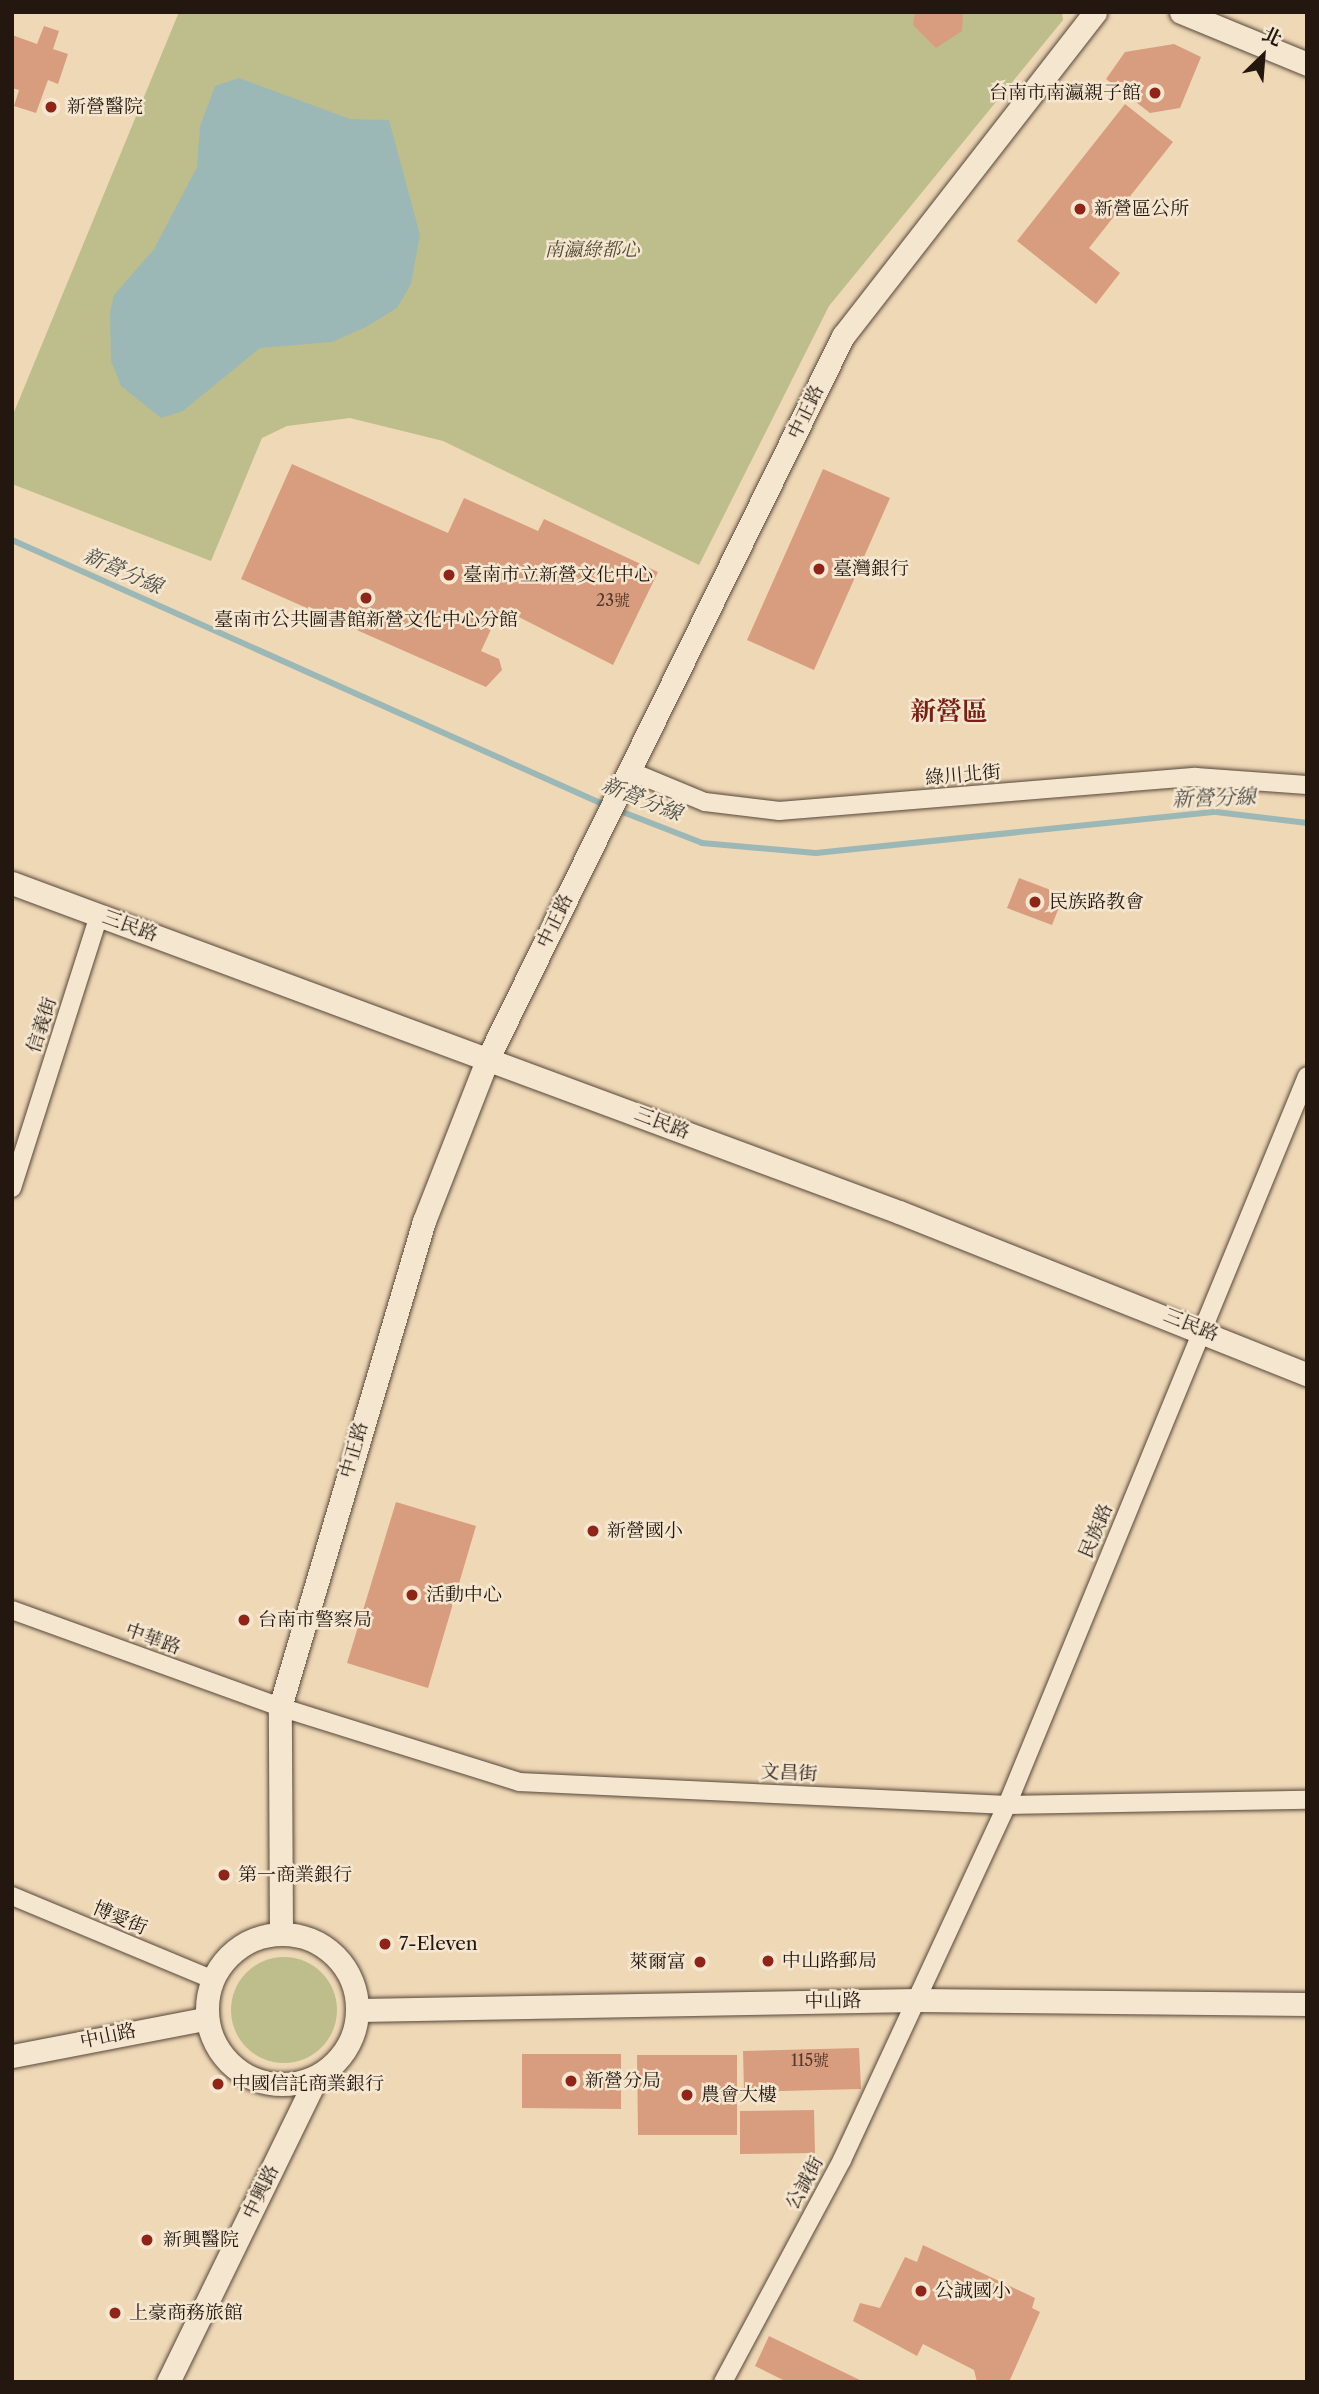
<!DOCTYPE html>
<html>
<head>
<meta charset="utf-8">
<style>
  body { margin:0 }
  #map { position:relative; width:1319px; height:2394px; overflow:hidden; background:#efd8b6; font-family:"Libre Caslon Text","Noto Serif TC",serif }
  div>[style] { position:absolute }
  .green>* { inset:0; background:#bdbe8b }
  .round { border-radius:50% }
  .water>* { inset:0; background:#9cb8b6 }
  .stream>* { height:6px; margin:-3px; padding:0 3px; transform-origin:3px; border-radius:3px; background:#9cb8b6 }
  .building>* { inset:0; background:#d89d7f }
  .roads { filter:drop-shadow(0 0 2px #57473a) drop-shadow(0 0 2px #57473a) }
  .minor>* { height:18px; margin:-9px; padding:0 9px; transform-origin:9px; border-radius:9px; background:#f5e6d0 }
  .tertiary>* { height:23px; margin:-11.5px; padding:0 11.5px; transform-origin:11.5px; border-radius:11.5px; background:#f5e6d0 }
  .tertiary>.ring { margin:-11.5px; padding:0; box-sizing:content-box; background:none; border:23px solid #f5e6d0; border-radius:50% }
  .dots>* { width:19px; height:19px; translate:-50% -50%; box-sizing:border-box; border:4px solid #f5e6d0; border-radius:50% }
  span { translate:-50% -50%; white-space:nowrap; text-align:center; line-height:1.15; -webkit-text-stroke:5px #f5e6d0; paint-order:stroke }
  .number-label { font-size:16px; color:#51382c }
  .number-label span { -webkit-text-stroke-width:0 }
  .poi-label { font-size:19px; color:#241710 }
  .right { translate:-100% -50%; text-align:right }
  .left { translate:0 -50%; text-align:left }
  .park-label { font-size:19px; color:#524935; font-style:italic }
  .street-label { font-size:19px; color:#241710 }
  .water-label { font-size:21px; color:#4e4f4a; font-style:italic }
  .district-label { font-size:26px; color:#7a1f14; font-weight:700 }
  .frame { position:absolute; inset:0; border:14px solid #241710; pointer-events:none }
  .north { position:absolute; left:1228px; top:21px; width:70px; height:70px; -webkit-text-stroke:5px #f5e6d0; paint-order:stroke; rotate:25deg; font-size:19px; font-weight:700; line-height:28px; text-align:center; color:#241710 }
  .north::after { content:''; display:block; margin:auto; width:24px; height:32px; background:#241710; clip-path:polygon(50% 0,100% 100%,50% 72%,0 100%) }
</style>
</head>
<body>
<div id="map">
  <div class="green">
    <div style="clip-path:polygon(179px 12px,1062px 12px,1063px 20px,829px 306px,699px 565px,443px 441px,350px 418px,287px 426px,262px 438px,211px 561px,12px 484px,12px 417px)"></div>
    <div class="round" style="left:231px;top:1957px;width:106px;height:106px"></div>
  </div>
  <div class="water">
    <div style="clip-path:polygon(239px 78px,350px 119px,389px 120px,420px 235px,411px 284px,397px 308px,366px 327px,332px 342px,260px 348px,183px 411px,161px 418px,121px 386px,111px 361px,110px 312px,114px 295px,154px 249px,197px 167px,200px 126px,215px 86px)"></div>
  </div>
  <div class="stream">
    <div style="left:12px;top:540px;width:650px;rotate:24.08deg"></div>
    <div style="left:615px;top:809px;width:93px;rotate:21.3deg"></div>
    <div style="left:702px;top:843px;width:114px;rotate:5deg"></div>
    <div style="left:816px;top:853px;width:402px;rotate:-5.9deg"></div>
    <div style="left:1216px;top:812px;width:92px;rotate:6.9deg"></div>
  </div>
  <div class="building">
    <div style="clip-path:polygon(915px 12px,963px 12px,962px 31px,936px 48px,913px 25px)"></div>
    <div style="clip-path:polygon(44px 26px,59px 31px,53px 49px,68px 54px,58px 84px,48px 80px,36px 113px,14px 106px,19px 90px,12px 88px,12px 35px,37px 44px)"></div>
    <div style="clip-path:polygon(1174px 44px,1201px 57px,1180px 108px,1150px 113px,1106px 79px,1125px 52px)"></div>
    <div style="clip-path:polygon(1125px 104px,1173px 142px,1089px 248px,1120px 273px,1096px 304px,1017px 241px)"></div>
    <div style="clip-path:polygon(292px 464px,448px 533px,464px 498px,538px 531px,544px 519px,658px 572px,613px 665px,501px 608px,481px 651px,499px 659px,502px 670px,486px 687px,241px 579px)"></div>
    <div style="clip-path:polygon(823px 469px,890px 498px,814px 670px,747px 640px)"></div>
    <div style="clip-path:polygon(1019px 878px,1064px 895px,1052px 925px,1007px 908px)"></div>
    <div style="clip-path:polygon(396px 1502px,476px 1526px,428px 1688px,347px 1663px)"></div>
    <div style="clip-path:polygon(859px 2048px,861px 2089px,744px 2092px,743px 2051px)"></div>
    <div style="clip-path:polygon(522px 2054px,621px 2054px,621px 2109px,522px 2108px)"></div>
    <div style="clip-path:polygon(637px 2055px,737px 2055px,737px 2135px,638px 2135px)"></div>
    <div style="clip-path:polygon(814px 2110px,815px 2153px,740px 2154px,740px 2111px)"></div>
    <div style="clip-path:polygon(923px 2245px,1035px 2298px,1032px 2308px,1040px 2312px,1009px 2382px,977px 2382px,974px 2370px,923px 2344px,917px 2356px,853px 2321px,860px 2303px,880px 2308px,905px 2257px,917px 2262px)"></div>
    <div style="clip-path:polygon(769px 2336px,864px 2382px,787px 2382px,755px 2366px)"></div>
  </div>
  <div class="roads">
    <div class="minor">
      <div style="left:630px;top:771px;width:81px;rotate:22.5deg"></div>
      <div style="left:705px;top:802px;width:75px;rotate:6.9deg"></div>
      <div style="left:779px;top:811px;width:418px;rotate:-4.7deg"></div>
      <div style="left:1196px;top:777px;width:111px;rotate:4.1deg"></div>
      <div style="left:12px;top:1188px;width:287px;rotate:-72.3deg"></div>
      <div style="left:12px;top:1610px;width:285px;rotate:19.9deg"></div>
      <div style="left:280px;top:1707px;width:250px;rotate:17.4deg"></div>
      <div style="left:519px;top:1782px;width:489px;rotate:2.7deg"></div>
      <div style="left:1007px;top:1805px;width:300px;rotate:-1deg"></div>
      <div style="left:12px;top:1896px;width:216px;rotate:22.6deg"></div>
      <div style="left:723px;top:2382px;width:252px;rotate:-61.8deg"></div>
      <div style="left:842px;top:2160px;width:391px;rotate:-65.1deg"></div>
      <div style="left:1007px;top:1805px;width:788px;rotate:-67.63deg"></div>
    </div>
    <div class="tertiary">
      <div style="left:1181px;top:12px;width:136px;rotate:22.4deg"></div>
      <div style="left:12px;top:883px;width:946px;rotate:20.35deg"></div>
      <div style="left:899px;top:1212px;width:439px;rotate:21.7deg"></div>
      <div style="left:281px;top:1934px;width:227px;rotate:-90.3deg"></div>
      <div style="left:280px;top:1707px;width:507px;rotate:-73.5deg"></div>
      <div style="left:424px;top:1221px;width:175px;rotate:-68.6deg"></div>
      <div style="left:488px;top:1058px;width:805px;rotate:-63.82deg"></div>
      <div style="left:843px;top:336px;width:410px;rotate:-52.1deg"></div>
      <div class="ring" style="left:207px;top:1934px;width:127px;height:127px"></div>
      <div style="left:360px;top:2010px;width:558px;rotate:-1.03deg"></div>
      <div style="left:918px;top:2000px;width:389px;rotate:0.6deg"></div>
      <div style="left:12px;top:2056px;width:196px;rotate:-10.9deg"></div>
      <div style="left:168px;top:2382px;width:339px;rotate:-64deg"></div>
    </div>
  </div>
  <div class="dots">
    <div style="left:1155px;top:93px;background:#8f2418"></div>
    <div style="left:51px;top:107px;background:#8f2418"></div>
    <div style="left:1080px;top:209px;background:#8f2418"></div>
    <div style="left:819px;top:569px;background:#8f2418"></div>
    <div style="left:449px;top:575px;background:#8f2418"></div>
    <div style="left:366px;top:598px;background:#8f2418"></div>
    <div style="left:1035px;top:902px;background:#8f2418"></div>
    <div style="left:593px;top:1531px;background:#8f2418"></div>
    <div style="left:412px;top:1595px;background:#8f2418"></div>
    <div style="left:244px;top:1620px;background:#8f2418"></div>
    <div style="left:224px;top:1875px;background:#8f2418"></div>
    <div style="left:385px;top:1944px;background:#8f2418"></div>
    <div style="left:768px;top:1961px;background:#8f2418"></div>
    <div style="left:700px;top:1962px;background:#8f2418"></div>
    <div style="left:571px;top:2081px;background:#8f2418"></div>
    <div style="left:218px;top:2084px;background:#8f2418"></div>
    <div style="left:687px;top:2095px;background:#8f2418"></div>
    <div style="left:147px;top:2240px;background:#8f2418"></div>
    <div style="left:921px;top:2291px;background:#8f2418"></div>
    <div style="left:115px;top:2313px;background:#8f2418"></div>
  </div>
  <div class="number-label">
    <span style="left:613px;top:600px">23號</span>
    <span style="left:810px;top:2060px">115號</span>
  </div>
  <div class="poi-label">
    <span class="right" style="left:1141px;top:93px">台南市南瀛親子館</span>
    <span class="left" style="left:67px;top:107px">新營醫院</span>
    <span class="left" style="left:1094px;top:209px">新營區公所</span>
    <span class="left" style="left:833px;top:569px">臺灣銀行</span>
    <span class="left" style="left:463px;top:575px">臺南市立新營文化中心</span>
    <span style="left:366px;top:620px">臺南市公共圖書館新營文化中心分館</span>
    <span class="left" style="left:1049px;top:902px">民族路教會</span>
    <span class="left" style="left:607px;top:1531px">新營國小</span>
    <span class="left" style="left:426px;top:1595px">活動中心</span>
    <span class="left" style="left:258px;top:1620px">台南市警察局</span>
    <span class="left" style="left:238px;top:1875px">第一商業銀行</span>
    <span class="left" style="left:399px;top:1944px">7-Eleven</span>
    <span class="left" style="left:782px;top:1961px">中山路郵局</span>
    <span class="right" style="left:686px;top:1962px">萊爾富</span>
    <span class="left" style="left:585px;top:2081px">新營分局</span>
    <span class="left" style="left:232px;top:2084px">中國信託商業銀行</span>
    <span class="left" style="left:701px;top:2095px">農會大樓</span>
    <span class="left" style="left:163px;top:2240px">新興醫院</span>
    <span class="left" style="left:935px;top:2291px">公誠國小</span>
    <span class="left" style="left:129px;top:2313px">上豪商務旅館</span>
  </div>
  <div class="park-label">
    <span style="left:592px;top:250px">南瀛綠都心</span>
  </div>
  <div class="street-label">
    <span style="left:806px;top:412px;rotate:-64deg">中正路</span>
    <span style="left:963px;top:775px;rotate:-5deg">綠川北街</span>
    <span style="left:555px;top:921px;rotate:-64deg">中正路</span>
    <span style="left:130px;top:926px;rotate:20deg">三民路</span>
    <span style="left:42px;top:1025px;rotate:-72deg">信義街</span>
    <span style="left:662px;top:1123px;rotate:21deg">三民路</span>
    <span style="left:1191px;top:1325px;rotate:22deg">三民路</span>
    <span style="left:354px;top:1450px;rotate:-74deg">中正路</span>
    <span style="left:1096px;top:1531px;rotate:-67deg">民族路</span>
    <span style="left:153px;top:1639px;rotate:20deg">中華路</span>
    <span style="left:789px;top:1773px;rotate:3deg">文昌街</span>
    <span style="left:120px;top:1918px;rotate:23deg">博愛街</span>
    <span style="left:833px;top:2001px;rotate:-1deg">中山路</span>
    <span style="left:108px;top:2036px;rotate:-12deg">中山路</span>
    <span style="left:805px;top:2183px;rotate:-62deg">公誠街</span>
    <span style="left:261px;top:2192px;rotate:-64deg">中興路</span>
  </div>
  <div class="water-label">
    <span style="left:123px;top:571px;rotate:24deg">新營分線</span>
    <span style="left:1214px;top:798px;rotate:-2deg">新營分線</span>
    <span style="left:642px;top:799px;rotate:22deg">新營分線</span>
  </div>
  <div class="district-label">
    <span style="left:949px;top:712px">新營區</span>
  </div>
  <div class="frame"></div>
  <div class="north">北</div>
</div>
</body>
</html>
